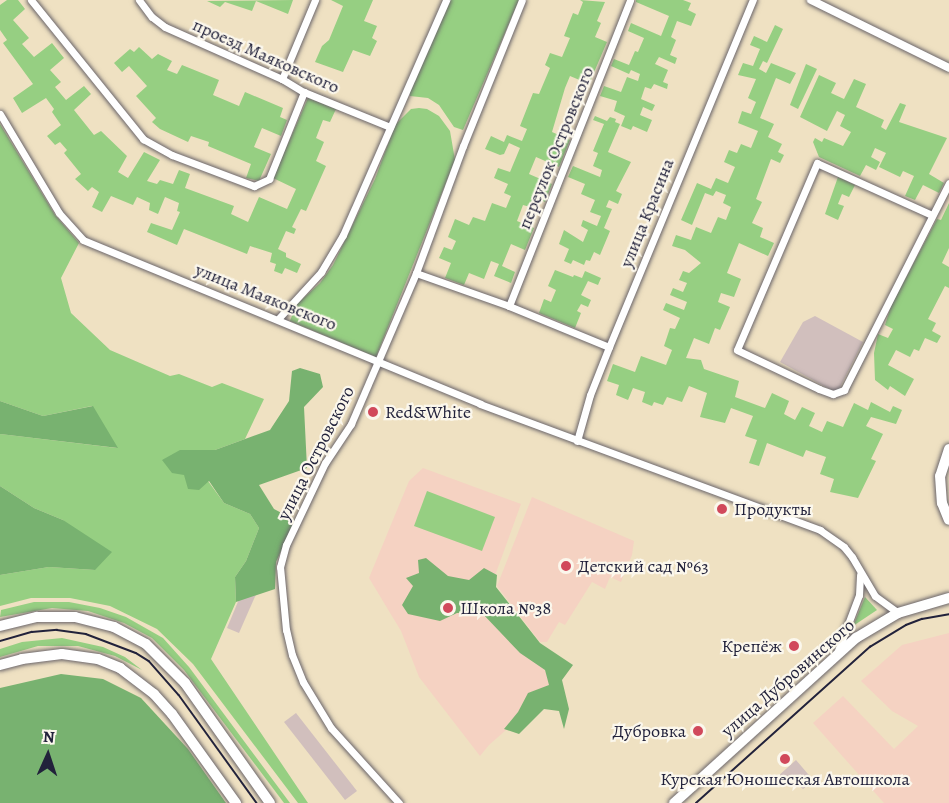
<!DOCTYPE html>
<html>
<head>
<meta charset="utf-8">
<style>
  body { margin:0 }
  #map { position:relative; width:949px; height:803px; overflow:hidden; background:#efe1c2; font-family:Alegreya,serif }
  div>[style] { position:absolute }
  .built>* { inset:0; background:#f5d2c2 }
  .industrial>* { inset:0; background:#d1bfbd }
  .green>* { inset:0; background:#96cf82 }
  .forest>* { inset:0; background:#78b270 }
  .roads { filter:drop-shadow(0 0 2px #6a656a) drop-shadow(0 0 2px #6a656a) }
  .minor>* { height:7px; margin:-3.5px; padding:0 3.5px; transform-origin:3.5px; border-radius:3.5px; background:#fff }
  .tertiary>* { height:8px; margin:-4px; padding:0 4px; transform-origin:4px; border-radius:4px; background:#fff }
  .primary>* { height:10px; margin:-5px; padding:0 5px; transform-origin:5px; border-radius:5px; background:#fff }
  .tram>* { height:1.5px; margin:-0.75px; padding:0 0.75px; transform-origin:0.75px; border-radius:0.75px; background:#22223b }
  .dots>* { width:16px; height:16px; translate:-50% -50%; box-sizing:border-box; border:3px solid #fbf7ec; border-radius:50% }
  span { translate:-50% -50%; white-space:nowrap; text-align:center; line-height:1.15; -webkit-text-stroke:4.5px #fbf7ec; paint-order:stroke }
  .street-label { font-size:18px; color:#22223b }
  .poi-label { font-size:18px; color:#22223b }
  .left { translate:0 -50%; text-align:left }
  .right { translate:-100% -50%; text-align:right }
  .north { position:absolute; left:18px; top:725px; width:60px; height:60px; -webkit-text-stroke:4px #fbf7ec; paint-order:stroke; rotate:3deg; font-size:16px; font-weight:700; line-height:24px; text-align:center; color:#22223b }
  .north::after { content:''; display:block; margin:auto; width:21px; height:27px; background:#22223b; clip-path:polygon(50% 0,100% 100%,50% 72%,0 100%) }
</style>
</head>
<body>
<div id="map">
  <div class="built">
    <div style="clip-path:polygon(423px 468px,521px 504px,492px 584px,555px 687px,489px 745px,480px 756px,419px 677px,401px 631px,369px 578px,409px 481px)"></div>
    <div style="clip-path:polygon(532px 497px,634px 541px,632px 555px,621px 582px,610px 577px,605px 589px,592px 582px,565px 625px,559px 622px,547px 642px,540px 642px,497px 586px)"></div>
    <div style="clip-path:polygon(949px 633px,949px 803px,884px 803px,813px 723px,843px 696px,894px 749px,918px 726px,892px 711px,861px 681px,902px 645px)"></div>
  </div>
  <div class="industrial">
    <div style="clip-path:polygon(815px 316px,863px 342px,837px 393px,780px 362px,803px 322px)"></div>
    <div style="clip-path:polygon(261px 583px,239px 633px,227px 628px,245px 585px)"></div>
    <div style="clip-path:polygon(296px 713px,357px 791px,345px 800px,284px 722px)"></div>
    <div style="clip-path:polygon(796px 760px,814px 781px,803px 789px,794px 780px,786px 786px,777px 777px)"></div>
  </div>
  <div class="green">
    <div style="clip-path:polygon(7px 0,18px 0,25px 9px,13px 20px,29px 38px,22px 44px,34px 57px,52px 43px,64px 58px,50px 70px,61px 82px,55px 87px,66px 100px,84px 86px,91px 94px,74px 110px,94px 135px,101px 131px,127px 156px,118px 172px,128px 178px,144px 152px,160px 160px,147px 181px,157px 184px,160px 180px,173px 184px,179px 170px,190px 174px,185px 188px,234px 206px,231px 214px,248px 222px,259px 197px,287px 209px,296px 189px,273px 178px,308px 98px,336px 109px,330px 122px,323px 120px,316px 138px,324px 142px,316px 161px,326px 166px,306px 211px,301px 209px,292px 227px,296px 229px,294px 234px,286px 231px,278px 249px,286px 253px,286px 257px,301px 264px,297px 273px,285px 268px,282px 274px,274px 271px,276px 264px,270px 262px,272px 253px,250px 246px,247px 254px,184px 229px,177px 245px,147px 232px,151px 223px,172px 230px,180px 212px,177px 211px,179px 203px,165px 197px,158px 214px,149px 210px,150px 203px,137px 197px,133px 205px,111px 196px,102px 212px,92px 207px,99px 192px,92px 187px,88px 191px,75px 179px,81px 174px,64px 153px,67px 150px,60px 142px,55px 145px,47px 136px,61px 125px,52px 112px,54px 109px,46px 98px,22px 113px,13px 98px,33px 84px,3px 43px,7px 40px,0 30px,0 5px)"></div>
    <div style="clip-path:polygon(293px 0,288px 14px,256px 1px,252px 11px,225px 2px,220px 7px,207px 1px)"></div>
    <div style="clip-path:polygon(331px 0,373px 0,364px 21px,377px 26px,372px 38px,377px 41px,370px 56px,353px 50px,343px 72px,315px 62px,322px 46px,329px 40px,343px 6px)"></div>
    <div style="clip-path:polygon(449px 0,519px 0,463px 130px,454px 127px,439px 105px,428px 98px,410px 96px,410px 89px)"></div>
    <div style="clip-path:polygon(580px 0,605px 2px,597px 21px,601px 23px,595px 37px,607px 42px,589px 84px,570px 76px,565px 88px,552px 132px,570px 140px,559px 167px,536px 157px,529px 174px,552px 184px,545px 202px,534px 197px,530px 207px,523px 205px,517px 221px,534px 228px,525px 250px,511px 244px,502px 266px,515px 272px,511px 283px,494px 276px,499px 264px,491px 261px,484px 279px,469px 273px,464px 285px,445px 278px,451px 263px,439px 258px,444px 247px,452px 250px,456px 241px,448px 237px,455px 219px,469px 225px,473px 217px,485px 221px,492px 203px,506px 208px,511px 196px,504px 193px,508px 184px,494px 178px,498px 168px,510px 172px,520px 148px,509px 143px,504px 154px,500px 155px,485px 149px,491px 136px,504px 142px,507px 135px,522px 141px,527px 129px,520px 126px,533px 93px,539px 94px,550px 68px,545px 65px,550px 53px,562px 57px,570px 38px,564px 36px,573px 13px,578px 15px,583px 2px)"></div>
    <div style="clip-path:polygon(636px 0,683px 0,691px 3px,688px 10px,696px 14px,691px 26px,677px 21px,671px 37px,676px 40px,670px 55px,677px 58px,675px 64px,659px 57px,655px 64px,668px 70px,663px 82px,668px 84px,667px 89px,654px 84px,651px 89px,645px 87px,641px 99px,655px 105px,652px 111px,643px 107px,640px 115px,652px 120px,647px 132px,633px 126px,631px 130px,621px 126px,625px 116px,614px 111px,617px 101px,600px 96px,604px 86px,621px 92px,627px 77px,638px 81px,640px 74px,631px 70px,629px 74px,611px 66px,614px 59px,629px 65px,635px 51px,638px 52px,644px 38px,628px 31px,631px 23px,661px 36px,669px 16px,636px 2px)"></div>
    <div style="clip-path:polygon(775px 25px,783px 29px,767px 63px,763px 61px,759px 69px,766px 73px,771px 63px,796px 73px,790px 84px,776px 78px,760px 118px,774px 124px,768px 137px,782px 144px,778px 152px,784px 155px,780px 163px,771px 159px,756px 199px,762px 202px,752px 223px,763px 228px,760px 237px,774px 243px,768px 256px,739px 243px,727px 273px,741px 279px,734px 297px,721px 293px,718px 302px,730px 307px,720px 330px,715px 328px,709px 344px,694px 338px,686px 358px,701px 360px,704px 369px,739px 381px,735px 397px,765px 408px,772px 393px,789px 401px,784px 414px,795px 420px,802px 407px,815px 413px,809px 426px,822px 432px,827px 421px,843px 427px,854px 403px,868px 410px,871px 402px,890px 412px,893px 406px,902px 410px,896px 424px,871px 417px,866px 426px,883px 434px,871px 459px,876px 461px,858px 498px,830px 492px,834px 479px,820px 474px,826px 457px,806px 450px,803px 457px,767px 443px,759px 466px,749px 463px,757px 440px,745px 436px,753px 416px,731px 408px,725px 423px,700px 417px,707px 393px,689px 386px,682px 402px,667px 397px,663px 405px,654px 402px,652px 406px,642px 402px,645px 392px,633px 388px,628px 400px,616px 395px,619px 385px,607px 381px,613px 364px,635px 372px,641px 356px,666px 365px,672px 350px,664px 346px,670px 328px,675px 329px,680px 318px,663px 310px,666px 303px,684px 310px,687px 302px,670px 295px,673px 288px,683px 292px,687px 283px,679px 280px,683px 271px,689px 273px,701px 263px,685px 250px,672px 246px,676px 235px,691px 240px,696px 227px,711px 233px,718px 217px,726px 220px,731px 207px,723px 203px,726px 195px,716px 191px,713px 196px,705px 193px,692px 225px,681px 220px,697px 183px,711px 189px,716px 178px,728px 183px,735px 167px,724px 162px,729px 150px,737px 153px,741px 144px,751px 148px,758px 131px,738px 123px,742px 111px,751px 114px,756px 102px,748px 98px,756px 79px,738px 75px,743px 63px,753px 66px,760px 49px,750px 45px,754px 36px,767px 42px)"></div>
    <div style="clip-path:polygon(139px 47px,152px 59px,158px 54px,172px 61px,167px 70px,177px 74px,182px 65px,219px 80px,213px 95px,239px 106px,245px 92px,283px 108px,280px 117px,287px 120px,281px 136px,262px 128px,254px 147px,271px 154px,259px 181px,246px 178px,251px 164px,208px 146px,209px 142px,191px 136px,188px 142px,160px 129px,152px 122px,156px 118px,136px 96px,147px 86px,129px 66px,122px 72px,114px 63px,130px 49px,134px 52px)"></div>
    <div style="clip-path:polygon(806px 64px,817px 69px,798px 109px,790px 105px)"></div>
    <div style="clip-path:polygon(819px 75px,836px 83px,831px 93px,844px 99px,854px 79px,866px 84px,856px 107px,884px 120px,881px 127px,886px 130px,900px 103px,906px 105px,899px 122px,947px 138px,929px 174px,944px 183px,939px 193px,923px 185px,915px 200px,905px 196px,914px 176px,903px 171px,900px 177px,879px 167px,886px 153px,875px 148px,871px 157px,880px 162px,876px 170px,866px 165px,860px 176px,819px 157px,813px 142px,815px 138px,822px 142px,824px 138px,843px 146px,851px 132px,840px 126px,845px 115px,837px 111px,827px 131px,800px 117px)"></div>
    <div style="clip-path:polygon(419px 108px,427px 109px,439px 116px,450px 131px,455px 160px,376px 357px,290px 321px,296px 305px,320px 283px,333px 265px,375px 179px,395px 125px,411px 109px)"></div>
    <div style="clip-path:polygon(595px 116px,607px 121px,610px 117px,616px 119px,615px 122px,620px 124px,608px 152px,631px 162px,616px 191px,622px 194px,618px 204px,609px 200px,606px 207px,612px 209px,604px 228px,610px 231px,600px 255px,594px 252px,590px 261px,586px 260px,584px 265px,573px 260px,571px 264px,564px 261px,569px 249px,559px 244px,564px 230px,583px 242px,588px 230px,581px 226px,583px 220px,597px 226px,601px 216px,590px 212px,595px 200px,581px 194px,585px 184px,568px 177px,573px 166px,600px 177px,602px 170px,593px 166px,598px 153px,593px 151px,604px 124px,593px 120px)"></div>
    <div style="clip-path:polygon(0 124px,55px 215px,79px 243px,61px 278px,71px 313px,110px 350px,170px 376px,179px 374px,212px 387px,222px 383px,264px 399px,245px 439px,215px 450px,180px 450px,184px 475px,208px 481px,224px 503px,250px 514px,259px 528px,246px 561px,235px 577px,236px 602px,211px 659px,308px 803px,298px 803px,193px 664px,157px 629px,110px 606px,70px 598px,31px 598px,0 606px,0 575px,49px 567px,95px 570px,63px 520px,34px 508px,0 486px,0 434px,117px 448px,92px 406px,43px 416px,0 401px)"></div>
    <div style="clip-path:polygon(838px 177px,855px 185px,849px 197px,842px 194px,838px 204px,844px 206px,838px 220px,825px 214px)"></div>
    <div style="clip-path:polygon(949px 203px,949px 248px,942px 263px,949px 267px,949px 288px,945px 286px,928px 319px,936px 323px,932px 331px,941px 336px,937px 343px,925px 338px,919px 351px,914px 349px,910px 357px,896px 350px,888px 365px,914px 379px,905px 396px,890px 386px,888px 390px,875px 380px,874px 353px,878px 334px,888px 338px,893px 329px,885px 325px,891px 306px,937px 219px,941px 220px)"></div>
    <div style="clip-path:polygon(555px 270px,573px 277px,574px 275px,582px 278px,585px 271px,601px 278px,598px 285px,588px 281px,581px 295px,591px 300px,588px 307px,581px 304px,577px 311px,581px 313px,575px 328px,539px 313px,544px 299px,551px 302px,556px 290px,548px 286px)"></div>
    <div style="clip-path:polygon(427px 491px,495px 517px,482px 551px,414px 526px)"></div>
    <div style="clip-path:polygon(865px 597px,877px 610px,853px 626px)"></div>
    <div style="clip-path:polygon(34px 602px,69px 602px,100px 608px,126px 617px,163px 638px,189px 667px,290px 803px,284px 803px,184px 670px,152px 638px,124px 623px,88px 611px,52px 608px,0 617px,1px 610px)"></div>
    <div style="clip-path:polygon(62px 638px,103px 647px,125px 657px,142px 670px,115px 656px,78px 646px,38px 646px,0 657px,0 649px,22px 642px)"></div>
  </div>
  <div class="forest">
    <div style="clip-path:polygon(300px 368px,320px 374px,323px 387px,304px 407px,307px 468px,259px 485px,274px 509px,295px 520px,276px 562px,275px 589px,236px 602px,235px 577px,246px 561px,259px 528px,250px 514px,224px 503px,209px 481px,199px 490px,188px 489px,184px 475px,172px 473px,162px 460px,180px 450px,215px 450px,270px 430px,289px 401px,292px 371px)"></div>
    <div style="clip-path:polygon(0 401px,43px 416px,93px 406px,118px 448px,0 434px)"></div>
    <div style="clip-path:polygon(0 486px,34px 508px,63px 520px,112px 552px,95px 570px,49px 567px,0 575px)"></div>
    <div style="clip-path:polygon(426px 558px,448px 576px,469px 580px,484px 568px,497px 575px,496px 587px,540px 643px,573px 665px,562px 680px,569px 709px,564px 729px,559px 711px,544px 709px,519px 734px,504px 729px,518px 712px,528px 693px,549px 685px,545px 670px,520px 653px,481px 612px,457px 613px,440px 621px,408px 614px,402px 605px,413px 586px,406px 578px,419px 573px,418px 560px)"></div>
    <div style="clip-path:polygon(61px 674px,103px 679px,141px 698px,188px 749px,226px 803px,0 803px,0 688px)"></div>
  </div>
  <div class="roads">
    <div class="minor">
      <div style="left:31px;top:0;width:179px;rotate:51.1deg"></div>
      <div style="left:143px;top:139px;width:33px;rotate:29deg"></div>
      <div style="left:172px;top:155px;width:88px;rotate:20.7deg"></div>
      <div style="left:254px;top:186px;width:17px;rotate:-25deg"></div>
      <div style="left:269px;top:179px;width:94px;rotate:-68.1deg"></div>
      <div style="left:139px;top:0;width:21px;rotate:53deg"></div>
      <div style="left:152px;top:17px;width:16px;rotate:38deg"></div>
      <div style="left:165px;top:27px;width:128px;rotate:24deg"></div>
      <div style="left:282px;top:79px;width:26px;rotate:31deg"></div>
      <div style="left:304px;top:92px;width:93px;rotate:22.1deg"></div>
      <div style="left:282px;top:79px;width:86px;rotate:-67.3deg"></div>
      <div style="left:0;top:114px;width:115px;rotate:59.2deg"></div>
      <div style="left:59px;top:213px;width:36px;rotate:48deg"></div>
      <div style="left:83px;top:240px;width:430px;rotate:22.4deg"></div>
      <div style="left:480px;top:404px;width:363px;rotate:20.3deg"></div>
      <div style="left:820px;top:530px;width:29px;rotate:35deg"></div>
      <div style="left:844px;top:547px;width:13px;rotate:51deg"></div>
      <div style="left:852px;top:557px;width:45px;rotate:59.5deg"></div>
      <div style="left:875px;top:596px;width:29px;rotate:36deg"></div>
      <div style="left:932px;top:215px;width:126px;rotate:-155.7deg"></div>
      <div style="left:817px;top:163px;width:203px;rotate:113.2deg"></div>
      <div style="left:737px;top:350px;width:91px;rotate:25.4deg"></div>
      <div style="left:819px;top:389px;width:15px;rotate:20deg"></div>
      <div style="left:833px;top:394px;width:12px;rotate:-20deg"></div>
      <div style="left:844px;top:390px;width:232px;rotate:-63.1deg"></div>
      <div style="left:416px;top:273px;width:99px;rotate:19.5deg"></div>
      <div style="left:509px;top:306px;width:108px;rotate:22.3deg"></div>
      <div style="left:509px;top:306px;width:329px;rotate:-68.4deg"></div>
      <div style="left:278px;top:319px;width:64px;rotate:-47.5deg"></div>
      <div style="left:321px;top:272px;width:43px;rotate:-59.3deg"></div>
      <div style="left:343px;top:235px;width:257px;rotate:-66.3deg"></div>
      <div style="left:577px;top:441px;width:48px;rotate:-74.2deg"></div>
      <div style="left:590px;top:395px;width:52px;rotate:-68.4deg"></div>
      <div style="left:609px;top:347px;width:376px;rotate:-67.5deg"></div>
      <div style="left:837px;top:653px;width:62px;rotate:-69.2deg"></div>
      <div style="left:859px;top:595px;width:20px;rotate:-87deg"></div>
      <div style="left:399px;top:803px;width:101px;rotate:-132.2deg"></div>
      <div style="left:331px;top:728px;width:54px;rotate:-121.3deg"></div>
      <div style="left:303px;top:682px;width:29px;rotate:-112deg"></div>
      <div style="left:292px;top:655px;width:26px;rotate:-103deg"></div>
      <div style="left:286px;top:630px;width:63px;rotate:-95.4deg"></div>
      <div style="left:280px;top:567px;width:23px;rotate:-75deg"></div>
      <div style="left:286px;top:545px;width:91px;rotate:-64.6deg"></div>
      <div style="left:325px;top:463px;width:47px;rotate:-56.3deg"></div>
      <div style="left:351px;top:424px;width:164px;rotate:-66.7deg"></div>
      <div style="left:416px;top:273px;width:135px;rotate:-69.7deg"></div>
      <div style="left:463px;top:146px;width:157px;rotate:-68deg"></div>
    </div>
    <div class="tertiary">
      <div style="left:811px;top:0;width:154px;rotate:26.2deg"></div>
    </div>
    <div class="primary">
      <div style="left:949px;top:449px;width:28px;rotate:108deg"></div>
      <div style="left:940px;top:476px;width:27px;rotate:86deg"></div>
      <div style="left:942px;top:503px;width:18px;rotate:68deg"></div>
      <div style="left:0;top:626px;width:38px;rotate:-14deg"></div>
      <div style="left:37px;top:617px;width:38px"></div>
      <div style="left:75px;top:617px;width:40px;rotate:14.4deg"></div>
      <div style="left:114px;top:627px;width:36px;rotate:28deg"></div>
      <div style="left:146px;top:644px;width:55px;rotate:45deg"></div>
      <div style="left:185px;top:683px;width:147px;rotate:54.7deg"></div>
      <div style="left:0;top:665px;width:23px;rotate:-15deg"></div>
      <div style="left:22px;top:659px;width:40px;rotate:-7.1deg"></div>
      <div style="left:62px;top:654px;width:36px;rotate:8deg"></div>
      <div style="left:98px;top:659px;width:24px;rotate:22deg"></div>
      <div style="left:120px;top:668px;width:43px;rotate:37.4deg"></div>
      <div style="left:154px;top:694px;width:27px;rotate:48deg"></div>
      <div style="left:172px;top:714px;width:110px;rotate:54.3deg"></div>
      <div style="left:674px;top:803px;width:246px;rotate:-42.2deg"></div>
      <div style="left:856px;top:638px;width:49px;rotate:-30.8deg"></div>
      <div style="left:898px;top:613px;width:53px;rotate:-16.4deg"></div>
    </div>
  </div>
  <div class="tram">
    <div style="left:0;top:641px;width:33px;rotate:-16deg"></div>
    <div style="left:32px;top:632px;width:25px;rotate:-5deg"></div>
    <div style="left:57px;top:630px;width:29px;rotate:8deg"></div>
    <div style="left:86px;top:634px;width:53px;rotate:20.8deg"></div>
    <div style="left:136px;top:653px;width:15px;rotate:32deg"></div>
    <div style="left:149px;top:661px;width:45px;rotate:48.6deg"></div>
    <div style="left:179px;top:695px;width:133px;rotate:54.2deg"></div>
    <div style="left:696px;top:803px;width:234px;rotate:-41.9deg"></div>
    <div style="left:870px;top:647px;width:42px;rotate:-31.4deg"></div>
    <div style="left:906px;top:625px;width:17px;rotate:-21deg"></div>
    <div style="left:922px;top:619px;width:27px;rotate:-10deg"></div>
  </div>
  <div class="dots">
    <div style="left:373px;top:412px;background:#d1495b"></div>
    <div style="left:722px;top:509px;background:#d1495b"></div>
    <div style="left:566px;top:566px;background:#d1495b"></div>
    <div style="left:448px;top:608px;background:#d1495b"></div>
    <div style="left:794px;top:646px;background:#d1495b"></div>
    <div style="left:698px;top:731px;background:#d1495b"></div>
    <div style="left:785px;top:759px;background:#d1495b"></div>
  </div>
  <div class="street-label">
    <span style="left:266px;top:56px;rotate:24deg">проезд Маяковского</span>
    <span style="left:556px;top:148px;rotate:-68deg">переулок Островского</span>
    <span style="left:647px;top:213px;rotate:-68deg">улица Красина</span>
    <span style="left:266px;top:297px;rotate:22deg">улица Маяковского</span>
    <span style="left:316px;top:453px;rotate:-63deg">улица Островского</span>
    <span style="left:788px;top:678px;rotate:-41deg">улица Дубровинского</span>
  </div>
  <div class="poi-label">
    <span class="left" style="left:385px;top:412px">Red&amp;White</span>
    <span class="left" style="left:734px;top:509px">Продукты</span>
    <span class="left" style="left:578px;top:566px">Детский сад №63</span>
    <span class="left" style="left:460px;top:608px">Школа №38</span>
    <span class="right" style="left:782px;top:646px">Крепёж</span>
    <span class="right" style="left:686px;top:731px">Дубровка</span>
    <span style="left:785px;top:779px">Курская Юношеская Автошкола</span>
  </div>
  <div class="north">N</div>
</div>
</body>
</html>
